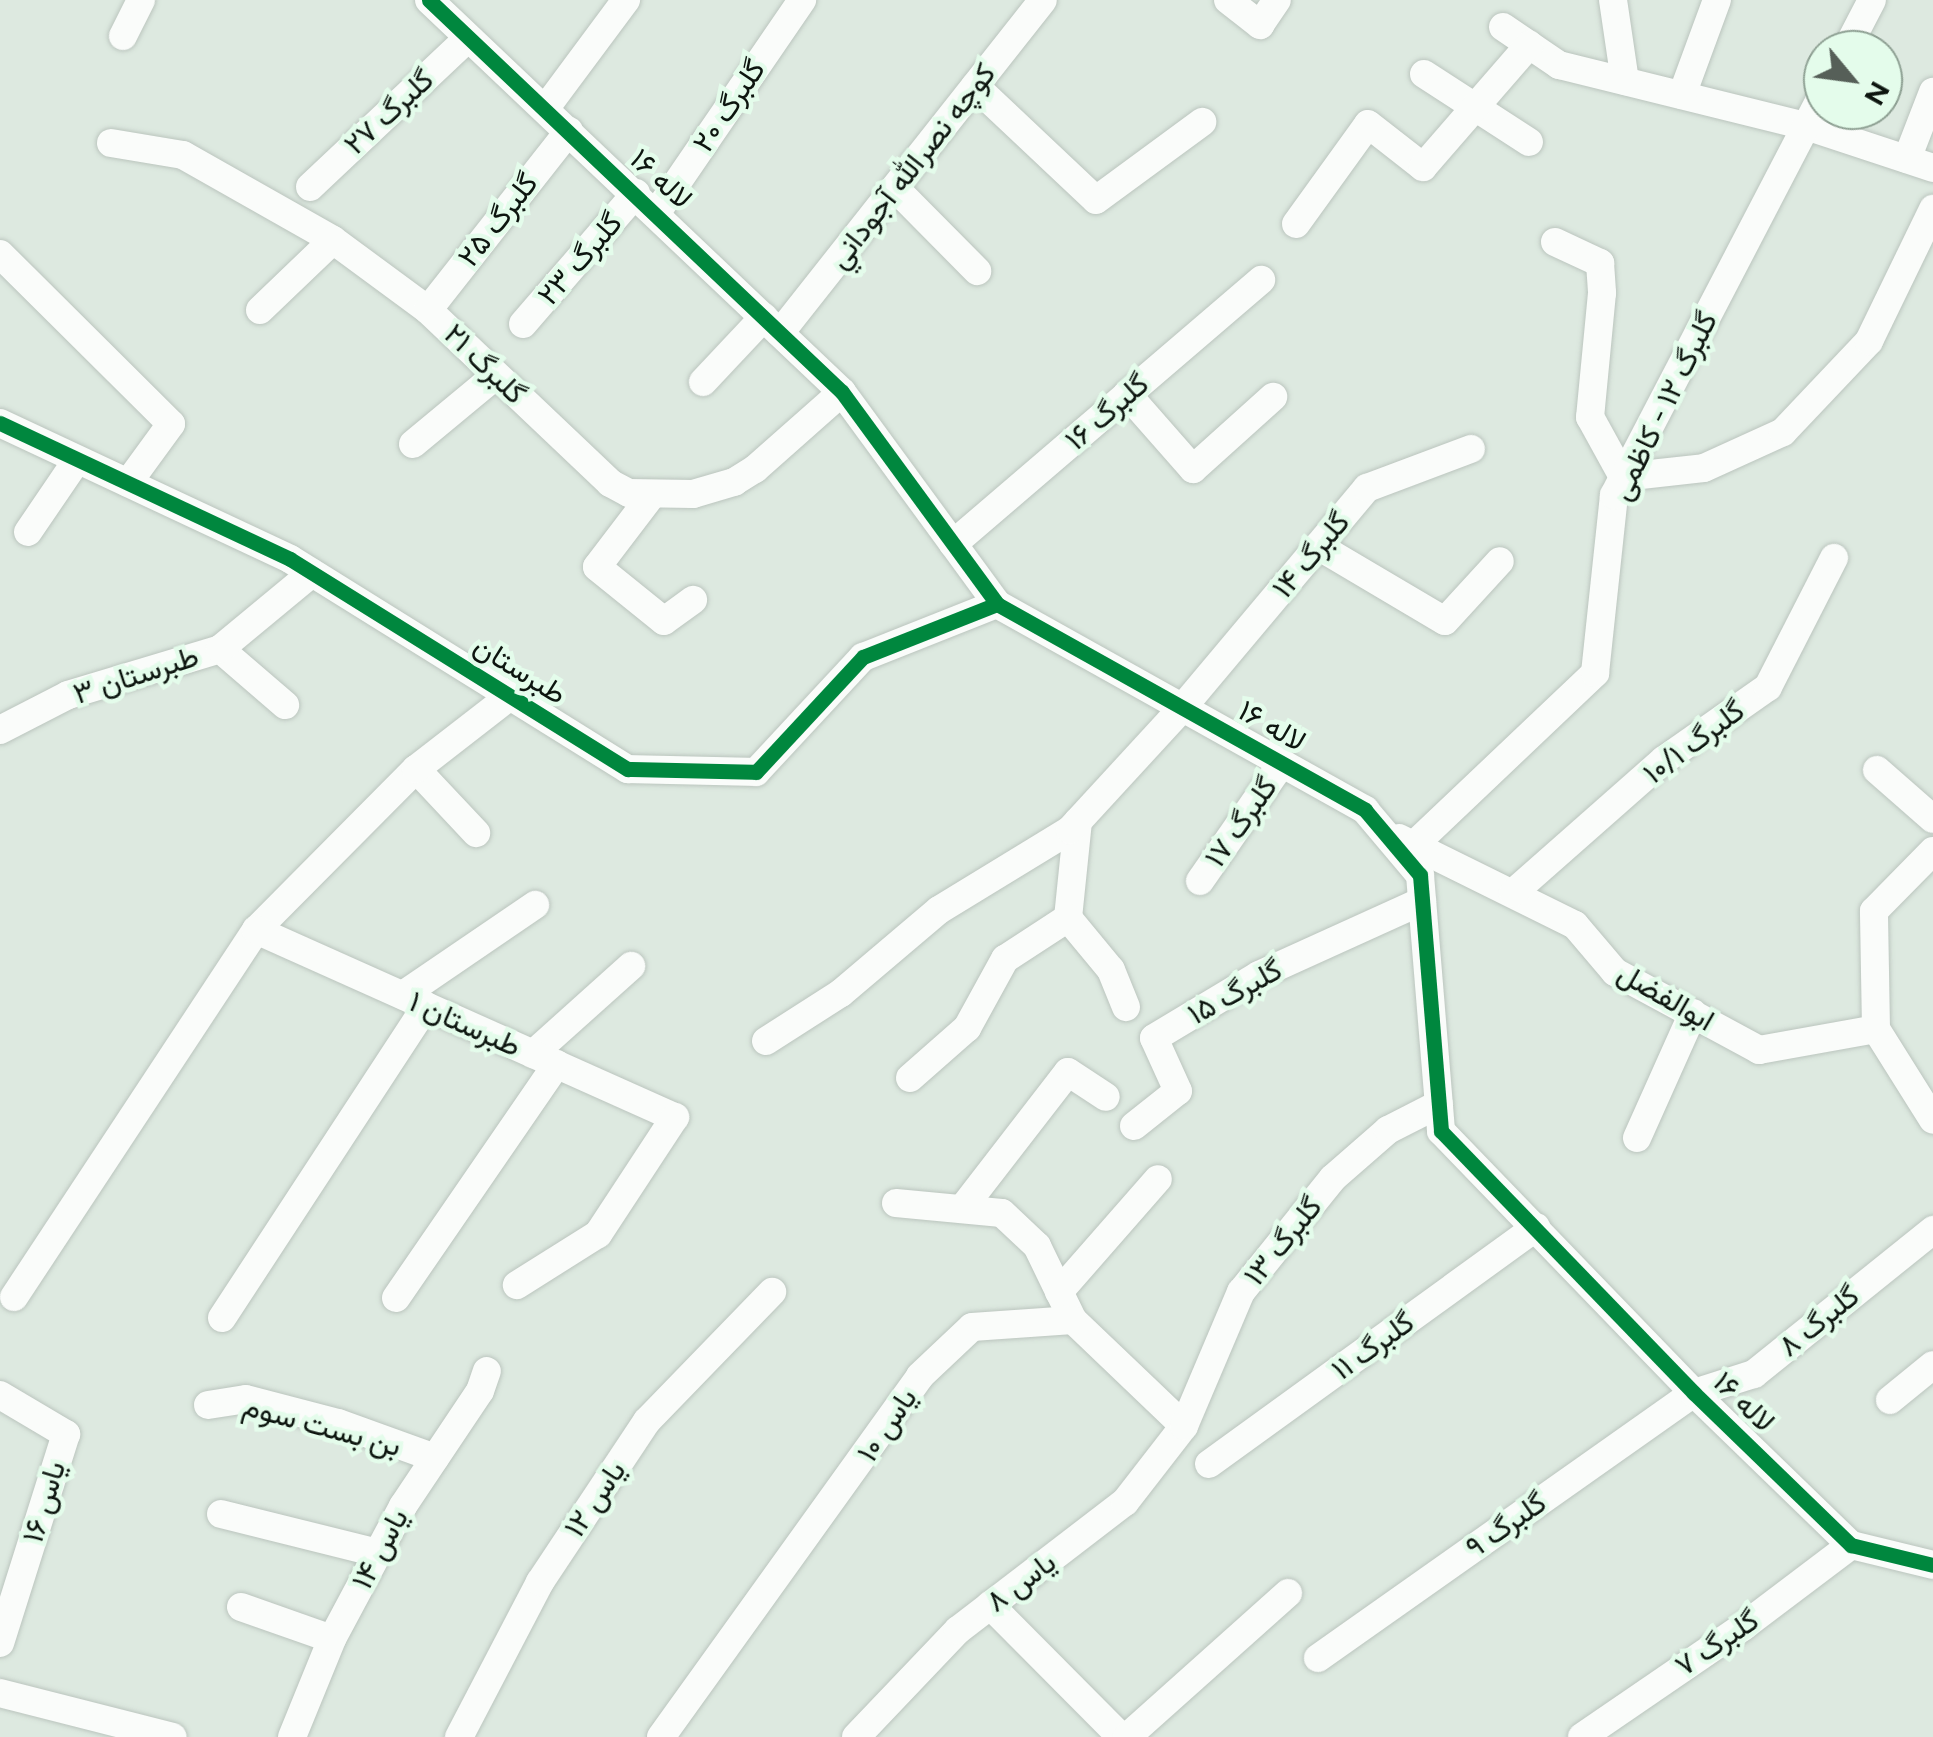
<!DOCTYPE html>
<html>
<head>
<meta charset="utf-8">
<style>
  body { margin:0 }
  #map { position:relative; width:1933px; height:1737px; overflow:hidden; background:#dde9e0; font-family:Figtree,Vazirmatn,sans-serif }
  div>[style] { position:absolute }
  .roads { filter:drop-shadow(0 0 2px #bbc5be) drop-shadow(0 0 2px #bbc5be) }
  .street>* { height:28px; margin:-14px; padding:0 14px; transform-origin:14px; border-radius:14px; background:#fafcfa }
  .cycleway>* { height:15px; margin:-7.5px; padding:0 7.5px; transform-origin:7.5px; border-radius:7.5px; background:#00873e }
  span { translate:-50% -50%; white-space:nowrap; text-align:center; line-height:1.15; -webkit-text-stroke:9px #e4fceb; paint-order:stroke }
  .street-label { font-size:30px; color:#0d150f }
  .north { position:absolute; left:1803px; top:30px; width:100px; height:100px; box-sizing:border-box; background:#e4fceb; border:2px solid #8ea093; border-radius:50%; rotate:119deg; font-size:28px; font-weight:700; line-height:40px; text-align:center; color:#0d150f }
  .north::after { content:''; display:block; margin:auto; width:35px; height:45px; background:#565f58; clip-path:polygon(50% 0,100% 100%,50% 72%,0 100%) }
</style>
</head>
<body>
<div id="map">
  <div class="roads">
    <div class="street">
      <div style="left:429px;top:0;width:569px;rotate:43.51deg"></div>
      <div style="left:842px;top:392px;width:263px;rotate:53.8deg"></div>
      <div style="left:997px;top:604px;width:422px;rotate:29.2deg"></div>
      <div style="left:1365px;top:810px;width:85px;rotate:49.8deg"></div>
      <div style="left:1420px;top:875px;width:257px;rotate:85.3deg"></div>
      <div style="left:1441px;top:1131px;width:364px;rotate:46deg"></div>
      <div style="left:1694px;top:1393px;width:219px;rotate:44.1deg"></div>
      <div style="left:1851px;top:1545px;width:84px;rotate:13.7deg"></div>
      <div style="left:1228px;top:0;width:41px;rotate:38deg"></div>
      <div style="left:1260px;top:25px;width:30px;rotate:-56deg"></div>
      <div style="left:1613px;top:0;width:82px;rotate:81.6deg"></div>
      <div style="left:1503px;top:27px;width:68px;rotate:34.2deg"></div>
      <div style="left:1559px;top:65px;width:254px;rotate:13.9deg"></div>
      <div style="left:1806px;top:126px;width:134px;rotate:18.3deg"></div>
      <div style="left:123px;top:36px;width:40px;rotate:-63.4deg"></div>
      <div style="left:1846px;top:50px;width:56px;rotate:-62.5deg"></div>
      <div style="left:1424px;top:74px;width:125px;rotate:32.9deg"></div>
      <div style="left:975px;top:86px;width:166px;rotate:43.3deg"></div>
      <div style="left:1096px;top:200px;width:132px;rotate:-36.3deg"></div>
      <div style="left:1682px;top:95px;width:101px;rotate:-69.8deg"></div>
      <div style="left:545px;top:109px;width:136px;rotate:-53.4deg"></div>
      <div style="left:111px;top:143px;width:73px;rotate:9.5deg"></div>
      <div style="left:183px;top:155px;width:172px;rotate:29.5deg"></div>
      <div style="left:333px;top:240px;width:118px;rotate:36.4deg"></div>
      <div style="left:428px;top:310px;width:251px;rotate:43.5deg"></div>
      <div style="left:610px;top:483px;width:21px;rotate:28deg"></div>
      <div style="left:629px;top:493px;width:64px;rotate:0.9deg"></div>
      <div style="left:693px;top:494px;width:43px;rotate:-16.3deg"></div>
      <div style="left:734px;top:482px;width:25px;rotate:-32deg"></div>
      <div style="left:755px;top:469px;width:116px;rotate:-41.5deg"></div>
      <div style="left:1907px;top:159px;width:72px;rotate:-68.8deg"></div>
      <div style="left:310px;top:187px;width:217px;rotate:-43.3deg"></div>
      <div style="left:895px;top:188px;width:117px;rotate:45.3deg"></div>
      <div style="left:657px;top:212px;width:257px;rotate:-55.6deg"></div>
      <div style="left:1296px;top:224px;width:123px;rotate:-54.2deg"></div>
      <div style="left:1368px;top:124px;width:70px;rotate:38deg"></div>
      <div style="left:1423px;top:167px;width:162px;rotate:-49deg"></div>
      <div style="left:1555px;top:242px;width:50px;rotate:25deg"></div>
      <div style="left:1600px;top:263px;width:30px;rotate:86deg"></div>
      <div style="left:1602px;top:293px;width:125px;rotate:95.5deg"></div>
      <div style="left:1590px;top:417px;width:68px;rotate:61.2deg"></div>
      <div style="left:1623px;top:477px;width:81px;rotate:-6.3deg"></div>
      <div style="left:1704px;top:468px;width:87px;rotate:-24.5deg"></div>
      <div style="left:1783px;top:432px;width:125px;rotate:-46.6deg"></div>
      <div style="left:1869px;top:341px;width:147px;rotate:-64.1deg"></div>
      <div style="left:0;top:254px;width:241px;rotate:44.8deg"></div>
      <div style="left:171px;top:424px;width:73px;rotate:126.1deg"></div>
      <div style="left:260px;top:310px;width:101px;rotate:-43.8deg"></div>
      <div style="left:428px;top:310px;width:228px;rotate:-51.8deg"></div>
      <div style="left:523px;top:324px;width:173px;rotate:-49.2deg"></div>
      <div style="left:780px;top:333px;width:424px;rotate:-51.7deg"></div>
      <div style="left:703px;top:382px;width:89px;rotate:-46.8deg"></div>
      <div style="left:1127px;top:394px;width:100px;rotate:48.7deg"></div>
      <div style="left:1193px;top:469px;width:108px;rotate:-42deg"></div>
      <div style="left:0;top:423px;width:320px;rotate:25.1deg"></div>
      <div style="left:290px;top:559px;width:398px;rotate:31.9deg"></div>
      <div style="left:628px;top:769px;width:128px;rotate:1.3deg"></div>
      <div style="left:756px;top:772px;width:157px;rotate:-47.1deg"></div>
      <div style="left:863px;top:657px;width:144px;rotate:-21.6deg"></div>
      <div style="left:413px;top:444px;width:107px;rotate:-39.7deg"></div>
      <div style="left:651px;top:496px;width:89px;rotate:127.3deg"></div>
      <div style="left:597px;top:567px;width:86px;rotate:38.9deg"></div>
      <div style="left:664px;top:621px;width:36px;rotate:-36deg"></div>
      <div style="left:28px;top:532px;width:87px;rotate:-55.8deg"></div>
      <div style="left:953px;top:544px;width:406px;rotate:-40.6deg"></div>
      <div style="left:1318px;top:546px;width:147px;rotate:30.6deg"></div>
      <div style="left:1445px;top:621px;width:81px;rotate:-47.5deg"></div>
      <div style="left:220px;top:649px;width:86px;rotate:40.7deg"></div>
      <div style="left:0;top:730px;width:76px;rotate:-27.2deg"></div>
      <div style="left:68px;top:695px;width:159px;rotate:-16.8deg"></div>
      <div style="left:220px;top:649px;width:119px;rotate:-39.6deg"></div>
      <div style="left:416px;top:769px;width:88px;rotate:46.8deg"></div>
      <div style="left:1877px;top:770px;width:74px;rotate:41.2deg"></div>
      <div style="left:1078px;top:821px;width:98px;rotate:95.9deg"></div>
      <div style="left:1068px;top:918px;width:67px;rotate:50.4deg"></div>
      <div style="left:1111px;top:970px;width:40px;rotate:68deg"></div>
      <div style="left:1399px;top:838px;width:196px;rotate:26.3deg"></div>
      <div style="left:1575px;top:925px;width:62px;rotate:49.6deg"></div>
      <div style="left:1615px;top:972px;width:164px;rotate:28.4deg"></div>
      <div style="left:1759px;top:1050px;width:119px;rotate:-10.2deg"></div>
      <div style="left:1876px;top:1029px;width:107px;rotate:57.9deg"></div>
      <div style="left:1414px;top:845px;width:250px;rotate:-43.5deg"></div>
      <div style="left:1595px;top:673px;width:179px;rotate:-83.9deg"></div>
      <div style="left:1614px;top:495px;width:452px;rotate:-62.5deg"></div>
      <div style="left:1200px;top:881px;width:144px;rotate:-55.2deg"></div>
      <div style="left:1513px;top:893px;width:201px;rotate:-41.4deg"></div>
      <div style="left:1664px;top:760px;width:127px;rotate:-35.1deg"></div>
      <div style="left:1768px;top:687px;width:145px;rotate:-62.9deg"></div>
      <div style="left:256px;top:930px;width:227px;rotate:-45.2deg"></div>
      <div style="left:416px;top:769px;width:119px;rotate:-37.8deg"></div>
      <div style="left:403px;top:995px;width:160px;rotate:-34.3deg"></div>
      <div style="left:1876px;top:1029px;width:118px;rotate:-91deg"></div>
      <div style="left:1874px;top:911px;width:84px;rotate:-45.5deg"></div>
      <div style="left:766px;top:1041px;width:89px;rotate:-32.6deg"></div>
      <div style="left:841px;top:993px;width:128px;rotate:-40.3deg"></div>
      <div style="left:939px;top:910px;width:153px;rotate:-31.4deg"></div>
      <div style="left:1070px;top:830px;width:167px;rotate:-47.4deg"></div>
      <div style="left:1183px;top:707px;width:286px;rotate:-50deg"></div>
      <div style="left:1367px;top:488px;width:111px;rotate:-20.6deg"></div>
      <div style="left:533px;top:1054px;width:132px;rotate:-41.9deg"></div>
      <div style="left:910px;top:1078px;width:76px;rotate:-41.3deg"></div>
      <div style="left:967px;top:1028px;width:79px;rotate:-61.2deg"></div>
      <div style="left:1005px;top:959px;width:75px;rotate:-33.1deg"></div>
      <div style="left:1134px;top:1126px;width:56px;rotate:-38.5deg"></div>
      <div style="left:1178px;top:1091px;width:58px;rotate:-114.4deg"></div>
      <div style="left:1154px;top:1038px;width:122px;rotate:-31deg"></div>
      <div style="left:1259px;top:975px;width:179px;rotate:-24.4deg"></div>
      <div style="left:1637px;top:1138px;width:137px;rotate:-65.9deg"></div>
      <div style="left:896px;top:1203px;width:106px;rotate:5.4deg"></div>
      <div style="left:1002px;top:1213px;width:48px;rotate:43.3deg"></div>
      <div style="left:1037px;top:1246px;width:82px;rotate:64.1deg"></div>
      <div style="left:962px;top:1209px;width:173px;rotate:-52.3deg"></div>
      <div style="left:1068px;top:1072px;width:45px;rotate:33.3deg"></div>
      <div style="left:1059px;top:1292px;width:150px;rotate:-48.8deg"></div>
      <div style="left:14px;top:1297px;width:440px;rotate:-56.6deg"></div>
      <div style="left:256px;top:930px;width:459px;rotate:24.1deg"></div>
      <div style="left:675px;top:1117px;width:140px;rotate:123.3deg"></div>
      <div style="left:598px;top:1234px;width:96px;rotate:147.8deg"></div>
      <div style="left:396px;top:1298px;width:284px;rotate:-55.5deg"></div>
      <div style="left:222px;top:1318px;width:373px;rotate:-56.8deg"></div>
      <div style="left:0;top:1395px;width:77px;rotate:30.6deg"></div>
      <div style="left:66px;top:1434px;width:219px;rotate:107.5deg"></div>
      <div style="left:1890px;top:1400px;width:55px;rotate:-39.1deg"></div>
      <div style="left:208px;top:1405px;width:38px;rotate:-9deg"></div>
      <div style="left:246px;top:1399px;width:95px;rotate:14.6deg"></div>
      <div style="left:338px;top:1423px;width:103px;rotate:19.8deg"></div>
      <div style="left:1209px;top:1464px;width:404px;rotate:-35.9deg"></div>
      <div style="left:221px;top:1514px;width:161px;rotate:14deg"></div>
      <div style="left:990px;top:1605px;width:186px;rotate:45.2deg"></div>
      <div style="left:241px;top:1607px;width:96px;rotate:19.4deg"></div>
      <div style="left:1318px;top:1658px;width:460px;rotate:-35.2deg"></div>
      <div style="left:1694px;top:1393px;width:63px;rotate:-17.6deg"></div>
      <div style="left:1754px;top:1374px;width:230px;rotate:-38.8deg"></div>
      <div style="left:0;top:1693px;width:178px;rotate:14.3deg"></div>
      <div style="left:292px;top:1737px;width:106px;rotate:-67.8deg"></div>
      <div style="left:332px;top:1639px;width:151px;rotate:-61.9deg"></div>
      <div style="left:403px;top:1506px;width:138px;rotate:-56.2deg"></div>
      <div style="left:480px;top:1391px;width:21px;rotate:-71deg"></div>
      <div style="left:459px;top:1737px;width:175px;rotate:-62.4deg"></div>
      <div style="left:540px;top:1582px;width:193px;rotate:-56.4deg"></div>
      <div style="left:647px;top:1421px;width:180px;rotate:-45.9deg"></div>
      <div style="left:661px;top:1737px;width:444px;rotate:-54.3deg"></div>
      <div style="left:920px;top:1376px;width:71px;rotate:-43.3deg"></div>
      <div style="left:972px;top:1327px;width:101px;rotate:-4deg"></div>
      <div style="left:1073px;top:1320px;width:153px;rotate:43.7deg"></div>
      <div style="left:856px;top:1737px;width:148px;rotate:-46.4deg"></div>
      <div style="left:958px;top:1630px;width:210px;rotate:-37.5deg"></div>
      <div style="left:1125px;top:1502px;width:96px;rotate:-52.2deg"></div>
      <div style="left:1184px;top:1426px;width:146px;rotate:-67deg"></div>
      <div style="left:1241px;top:1292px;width:146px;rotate:-51.1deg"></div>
      <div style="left:1333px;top:1178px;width:73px;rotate:-41.1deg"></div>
      <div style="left:1388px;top:1130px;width:57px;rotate:-27deg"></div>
      <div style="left:1127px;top:1737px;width:216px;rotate:-41.8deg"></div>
      <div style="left:1582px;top:1737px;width:196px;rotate:-34.4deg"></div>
      <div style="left:1744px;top:1626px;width:134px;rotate:-37.1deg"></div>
    </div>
  </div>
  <div class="cycleway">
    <div style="left:429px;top:0;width:569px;rotate:43.51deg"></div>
    <div style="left:842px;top:392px;width:263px;rotate:53.8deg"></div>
    <div style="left:997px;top:604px;width:422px;rotate:29.2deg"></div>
    <div style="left:1365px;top:810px;width:85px;rotate:49.8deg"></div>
    <div style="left:1420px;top:875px;width:257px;rotate:85.3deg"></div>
    <div style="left:1441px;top:1131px;width:364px;rotate:46deg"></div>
    <div style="left:1694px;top:1393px;width:219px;rotate:44.1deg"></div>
    <div style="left:1851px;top:1545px;width:84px;rotate:13.7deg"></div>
    <div style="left:0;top:423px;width:320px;rotate:25.1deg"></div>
    <div style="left:290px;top:559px;width:398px;rotate:31.9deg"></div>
    <div style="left:628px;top:769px;width:128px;rotate:1.3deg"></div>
    <div style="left:756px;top:772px;width:157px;rotate:-47.1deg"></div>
    <div style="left:863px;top:657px;width:144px;rotate:-21.6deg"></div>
  </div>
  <div class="street-label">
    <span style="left:729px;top:106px;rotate:-56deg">گلبرگ ۲۰</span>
    <span style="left:389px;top:112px;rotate:-43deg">گلبرگ ۲۷</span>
    <span style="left:912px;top:166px;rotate:-52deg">كوچه نصرالله آجوداني</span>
    <span style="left:661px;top:179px;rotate:43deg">لاله ۱۶</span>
    <span style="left:498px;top:220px;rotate:-52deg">گلبرگ ۲۵</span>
    <span style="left:580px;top:259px;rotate:-49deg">گلبرگ ۲۳</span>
    <span style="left:485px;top:364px;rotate:44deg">گلبرگ ۲۱</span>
    <span style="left:1664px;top:406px;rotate:-64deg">گلبرگ ۱۲ - کاظمی</span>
    <span style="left:1107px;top:412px;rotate:-41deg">گلبرگ ۱۶</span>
    <span style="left:1311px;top:555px;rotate:-50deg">گلبرگ ۱۴</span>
    <span style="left:520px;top:670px;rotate:32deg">طبرستان</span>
    <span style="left:136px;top:675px;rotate:-18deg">طبرستان ۳</span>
    <span style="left:1272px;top:726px;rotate:30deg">لاله ۱۶</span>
    <span style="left:1694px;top:742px;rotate:-37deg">گلبرگ ۱۰/۱</span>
    <span style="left:1241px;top:822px;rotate:-55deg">گلبرگ ۱۷</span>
    <span style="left:1235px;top:992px;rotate:-29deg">گلبرگ ۱۵</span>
    <span style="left:1666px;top:997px;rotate:30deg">ابوالفضل</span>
    <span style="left:465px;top:1024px;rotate:24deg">طبرستان ۱</span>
    <span style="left:1283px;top:1241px;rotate:-51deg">گلبرگ ۱۳</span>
    <span style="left:1819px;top:1321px;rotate:-39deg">گلبرگ ۸</span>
    <span style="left:1373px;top:1346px;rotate:-36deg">گلبرگ ۱۱</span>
    <span style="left:1744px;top:1402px;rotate:44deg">لاله ۱۶</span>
    <span style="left:887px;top:1425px;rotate:-56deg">یاس ۱۰</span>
    <span style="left:322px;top:1426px;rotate:15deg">بن بست سوم</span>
    <span style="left:595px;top:1499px;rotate:-56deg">یاس ۱۲</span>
    <span style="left:44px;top:1502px;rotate:-73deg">یاس ۱۶</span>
    <span style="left:1506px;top:1525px;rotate:-35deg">گلبرگ ۹</span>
    <span style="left:380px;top:1549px;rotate:-62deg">یاس ۱۴</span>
    <span style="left:1021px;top:1582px;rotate:-37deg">یاس ۸</span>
    <span style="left:1717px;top:1643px;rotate:-34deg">گلبرگ ۷</span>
  </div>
  <div class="north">N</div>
</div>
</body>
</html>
